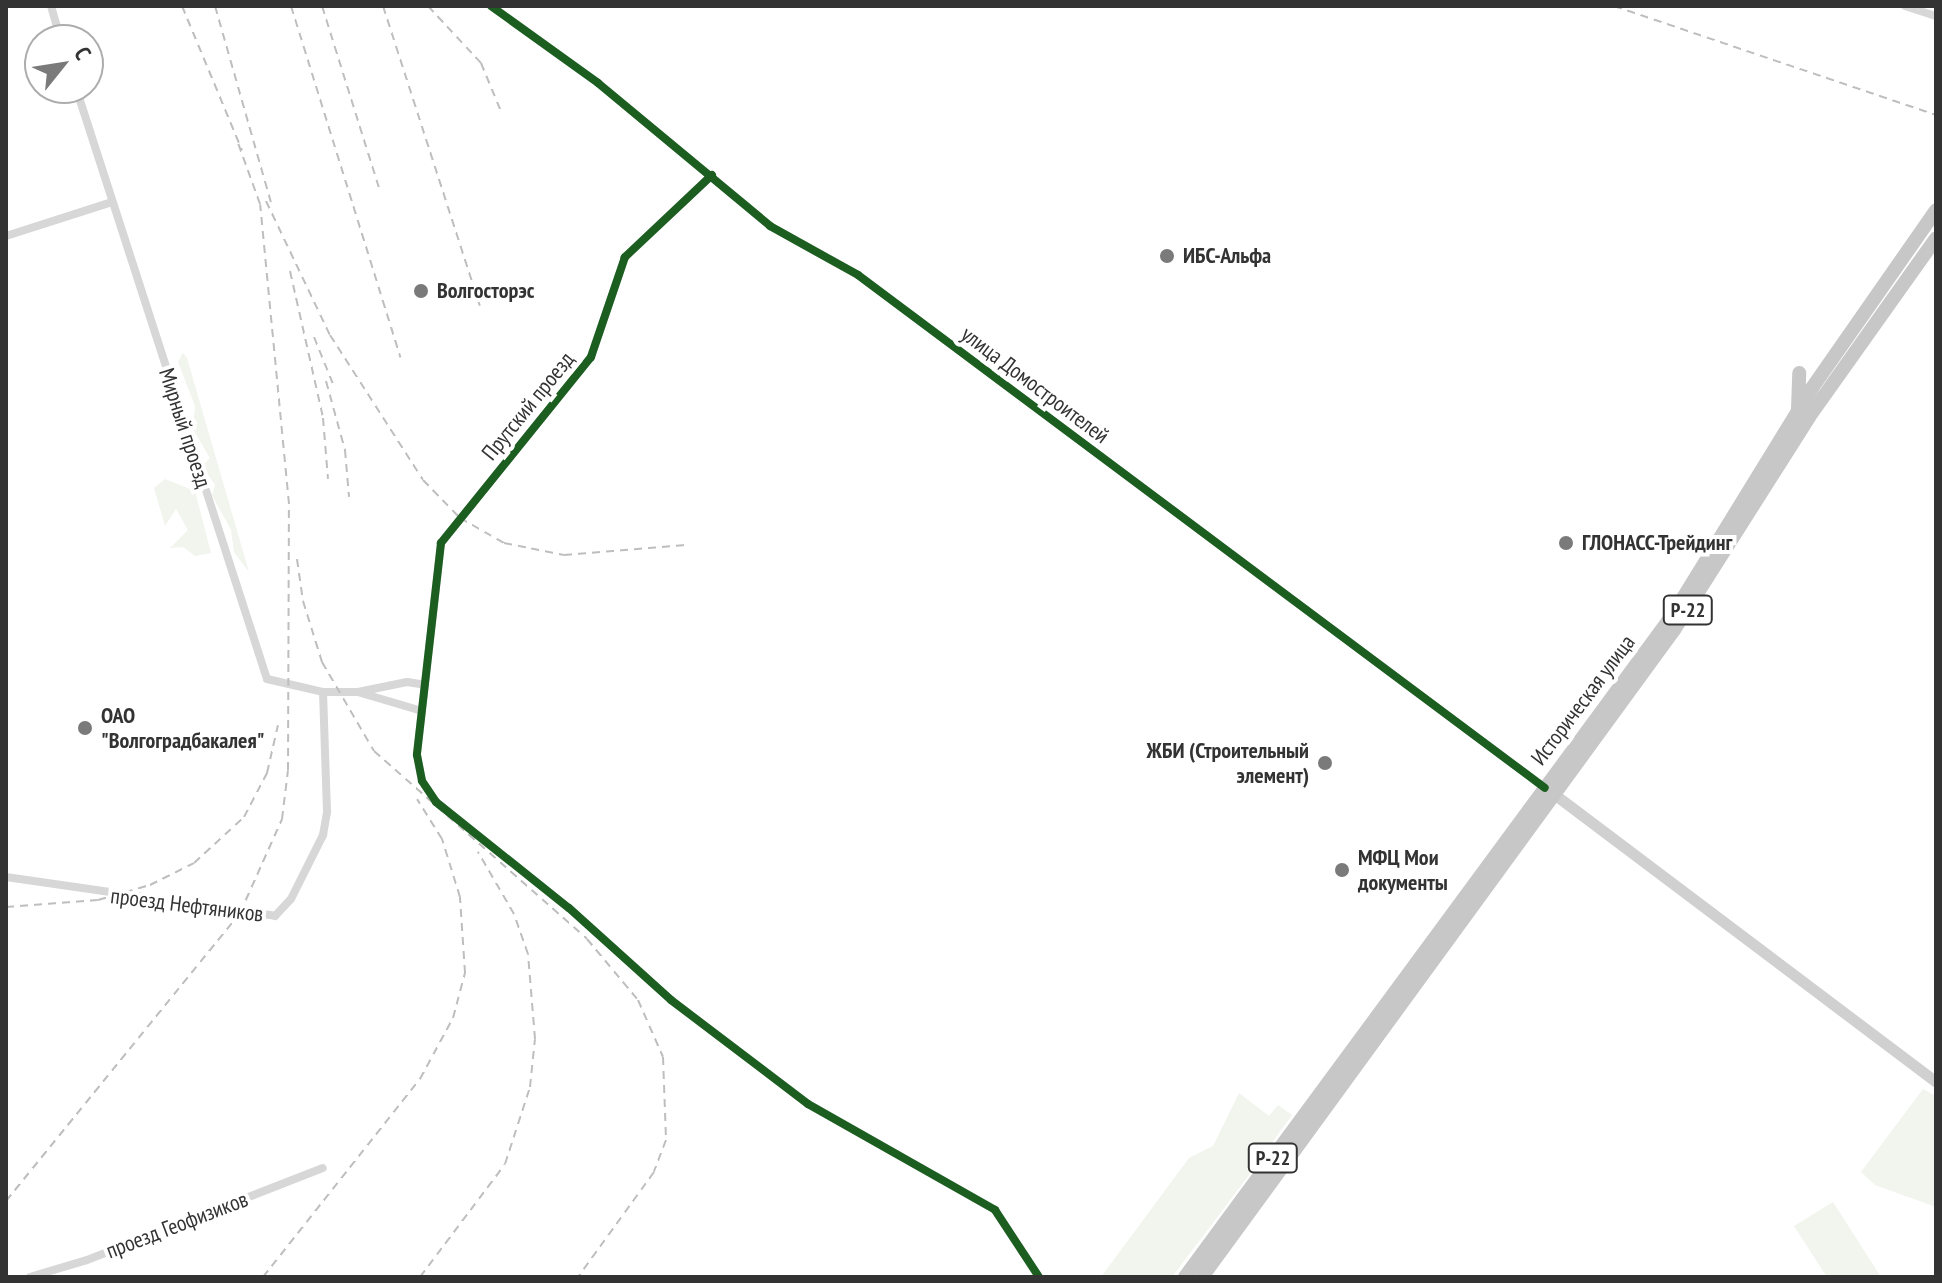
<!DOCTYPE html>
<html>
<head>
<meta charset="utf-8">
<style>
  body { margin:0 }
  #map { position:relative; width:1942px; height:1283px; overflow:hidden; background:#fff; font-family:"PT Sans Narrow",sans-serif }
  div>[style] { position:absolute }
  .green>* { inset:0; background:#f1f5ed }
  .minor>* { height:8px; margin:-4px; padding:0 4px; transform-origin:4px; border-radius:4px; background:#d7d7d7 }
  .secondary>* { height:11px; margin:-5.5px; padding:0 5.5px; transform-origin:5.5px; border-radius:5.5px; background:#d0d0d0 }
  .trunk>* { height:14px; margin:-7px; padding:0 7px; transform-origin:7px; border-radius:7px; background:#c7c7c7 }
  .rail>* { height:2px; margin-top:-1px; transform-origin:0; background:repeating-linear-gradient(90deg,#bebebe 0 8px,transparent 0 14px) }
  .cycleway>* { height:8px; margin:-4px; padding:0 4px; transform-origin:4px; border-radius:4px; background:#1b5e20 }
  .dots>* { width:22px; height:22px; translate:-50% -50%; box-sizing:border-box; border:4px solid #fff; border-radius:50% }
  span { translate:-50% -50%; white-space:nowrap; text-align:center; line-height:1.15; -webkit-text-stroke:8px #fff; paint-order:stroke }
  .shield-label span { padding:2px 6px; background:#fff; border:2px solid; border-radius:6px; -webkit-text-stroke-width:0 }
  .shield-label { font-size:20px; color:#333; font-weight:700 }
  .poi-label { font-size:22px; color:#333; font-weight:700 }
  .left { translate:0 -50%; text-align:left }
  .right { translate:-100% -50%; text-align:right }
  .street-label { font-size:22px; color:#333 }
  .frame { position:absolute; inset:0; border:8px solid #333; pointer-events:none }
  .north { position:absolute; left:24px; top:24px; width:80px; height:80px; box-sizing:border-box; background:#fff; border:2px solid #adadad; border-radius:50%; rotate:60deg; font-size:22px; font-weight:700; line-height:32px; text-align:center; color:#333 }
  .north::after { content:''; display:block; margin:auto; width:28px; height:36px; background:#7a7a7a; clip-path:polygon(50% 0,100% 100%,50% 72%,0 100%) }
</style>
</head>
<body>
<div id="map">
  <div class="green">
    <div style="clip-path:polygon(183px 353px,187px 358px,249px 572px,234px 552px,231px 530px,212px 495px,215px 485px,202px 466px,210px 458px,193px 429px,195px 406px,178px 362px)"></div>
    <div style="clip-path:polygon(165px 479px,195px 491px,211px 553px,195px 556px,183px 547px,170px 548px,188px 530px,176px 509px,165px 526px,154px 488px)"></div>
    <div style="clip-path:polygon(1923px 1089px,1936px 1096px,1936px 1207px,1875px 1185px,1861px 1172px)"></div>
    <div style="clip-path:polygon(1239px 1093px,1269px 1116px,1278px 1105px,1292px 1115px,1246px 1179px,1172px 1277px,1101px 1277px,1189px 1158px,1213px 1146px)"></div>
    <div style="clip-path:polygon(1833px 1202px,1881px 1277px,1827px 1277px,1794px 1226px)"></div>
  </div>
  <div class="minor">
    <div style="left:51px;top:6px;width:35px;rotate:74deg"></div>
    <div style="left:491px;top:6px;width:132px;rotate:35.7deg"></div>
    <div style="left:598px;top:83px;width:224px;rotate:39.7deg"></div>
    <div style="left:770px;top:226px;width:101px;rotate:29.1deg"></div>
    <div style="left:858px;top:275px;width:857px;rotate:36.75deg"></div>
    <div style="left:1905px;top:6px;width:33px;rotate:18deg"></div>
    <div style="left:76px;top:88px;width:621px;rotate:72.09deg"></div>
    <div style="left:267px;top:679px;width:57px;rotate:13.1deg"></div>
    <div style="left:323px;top:692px;width:35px"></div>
    <div style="left:712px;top:175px;width:120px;rotate:136.7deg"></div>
    <div style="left:625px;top:257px;width:106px;rotate:108.8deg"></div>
    <div style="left:591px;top:357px;width:239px;rotate:128.9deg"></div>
    <div style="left:441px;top:543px;width:213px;rotate:96.5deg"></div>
    <div style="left:417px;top:755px;width:26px;rotate:79deg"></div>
    <div style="left:422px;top:781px;width:25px;rotate:56deg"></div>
    <div style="left:436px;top:802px;width:170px;rotate:38.6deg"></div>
    <div style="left:569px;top:908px;width:137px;rotate:42deg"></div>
    <div style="left:671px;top:1000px;width:172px;rotate:37.2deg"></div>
    <div style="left:808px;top:1104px;width:215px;rotate:29.5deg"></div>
    <div style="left:995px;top:1210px;width:80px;rotate:56.7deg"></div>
    <div style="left:6px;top:236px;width:111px;rotate:-17.8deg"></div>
    <div style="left:422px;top:711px;width:67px;rotate:-163.5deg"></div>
    <div style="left:358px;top:692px;width:50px;rotate:-11.5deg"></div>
    <div style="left:407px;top:682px;width:18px;rotate:9deg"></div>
    <div style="left:6px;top:877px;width:272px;rotate:8.2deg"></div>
    <div style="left:275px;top:916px;width:23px;rotate:-47deg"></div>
    <div style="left:291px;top:899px;width:72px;rotate:-63.4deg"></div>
    <div style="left:323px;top:835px;width:23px;rotate:-80deg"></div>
    <div style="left:327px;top:812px;width:120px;rotate:-91.9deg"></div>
    <div style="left:30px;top:1277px;width:59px;rotate:-16.6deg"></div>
    <div style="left:87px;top:1260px;width:253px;rotate:-21.3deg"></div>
  </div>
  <div class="secondary">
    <div style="left:1550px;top:791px;width:483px;rotate:37deg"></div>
  </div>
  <div class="trunk">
    <div style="left:1798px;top:409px;width:36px;rotate:-88deg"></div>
    <div style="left:1185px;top:1277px;width:821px;rotate:-53.62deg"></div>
    <div style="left:1672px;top:616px;width:268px;rotate:-58.4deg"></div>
    <div style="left:1812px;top:388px;width:217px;rotate:-55.1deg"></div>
    <div style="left:1202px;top:1277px;width:801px;rotate:-53.89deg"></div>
    <div style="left:1674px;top:630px;width:252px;rotate:-57.6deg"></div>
    <div style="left:1809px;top:417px;width:219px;rotate:-54.6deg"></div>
  </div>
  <div class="rail">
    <div style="left:182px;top:6px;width:156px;rotate:67.4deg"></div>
    <div style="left:215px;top:6px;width:208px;rotate:74.1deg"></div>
    <div style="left:291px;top:6px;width:368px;rotate:72.7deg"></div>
    <div style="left:322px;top:6px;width:191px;rotate:72.6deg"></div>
    <div style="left:383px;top:6px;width:315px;rotate:72.1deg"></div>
    <div style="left:428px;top:6px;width:78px;rotate:47.1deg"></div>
    <div style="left:481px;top:63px;width:50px;rotate:67.6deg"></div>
    <div style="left:1614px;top:6px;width:340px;rotate:18.7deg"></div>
    <div style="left:266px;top:201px;width:148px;rotate:64.5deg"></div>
    <div style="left:330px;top:335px;width:172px;rotate:57.3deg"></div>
    <div style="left:423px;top:480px;width:53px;rotate:45.8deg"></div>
    <div style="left:460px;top:518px;width:51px;rotate:29.6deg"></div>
    <div style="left:504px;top:543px;width:61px;rotate:11.3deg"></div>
    <div style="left:564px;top:555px;width:122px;rotate:-4.7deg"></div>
    <div style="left:290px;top:271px;width:151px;rotate:77.3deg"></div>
    <div style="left:323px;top:418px;width:61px;rotate:85.3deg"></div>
    <div style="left:314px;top:337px;width:56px;rotate:68deg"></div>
    <div style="left:326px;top:381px;width:72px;rotate:74.6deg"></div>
    <div style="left:345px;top:450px;width:47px;rotate:85.1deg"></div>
    <div style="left:297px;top:559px;width:42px;rotate:81.9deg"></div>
    <div style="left:303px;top:601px;width:64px;rotate:72.7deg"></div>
    <div style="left:322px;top:662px;width:103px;rotate:59.7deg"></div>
    <div style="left:374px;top:751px;width:284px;rotate:41.4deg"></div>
    <div style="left:587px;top:939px;width:80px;rotate:50.1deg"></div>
    <div style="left:638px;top:1000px;width:62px;rotate:66.3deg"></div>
    <div style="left:663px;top:1057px;width:83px;rotate:87.9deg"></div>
    <div style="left:666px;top:1140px;width:34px;rotate:111deg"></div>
    <div style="left:654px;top:1172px;width:130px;rotate:125.9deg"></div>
    <div style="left:6px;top:907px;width:92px;rotate:-4.4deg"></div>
    <div style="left:98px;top:900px;width:54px;rotate:-16.1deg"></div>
    <div style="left:150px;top:885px;width:49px;rotate:-26.6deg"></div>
    <div style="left:194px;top:863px;width:68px;rotate:-42.6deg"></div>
    <div style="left:244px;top:817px;width:50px;rotate:-62.4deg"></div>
    <div style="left:267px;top:773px;width:49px;rotate:-77.1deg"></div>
    <div style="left:6px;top:1201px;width:371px;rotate:-50.9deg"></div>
    <div style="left:240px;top:913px;width:103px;rotate:-65.9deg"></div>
    <div style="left:282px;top:819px;width:49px;rotate:-83deg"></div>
    <div style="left:288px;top:770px;width:266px;rotate:-89.8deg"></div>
    <div style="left:289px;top:504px;width:301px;rotate:-95.5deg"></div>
    <div style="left:260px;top:204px;width:65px;rotate:-109.8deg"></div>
    <div style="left:263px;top:1277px;width:253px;rotate:-51.6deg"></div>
    <div style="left:420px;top:1079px;width:69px;rotate:-61.6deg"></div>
    <div style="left:453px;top:1018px;width:47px;rotate:-75.1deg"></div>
    <div style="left:465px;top:973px;width:76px;rotate:-93.8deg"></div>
    <div style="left:460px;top:897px;width:61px;rotate:-107.2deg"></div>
    <div style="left:442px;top:839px;width:47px;rotate:-122deg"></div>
    <div style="left:420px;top:1277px;width:141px;rotate:-53deg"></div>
    <div style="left:505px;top:1164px;width:81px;rotate:-72deg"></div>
    <div style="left:530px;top:1087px;width:48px;rotate:-84.1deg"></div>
    <div style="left:535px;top:1039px;width:85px;rotate:-94.7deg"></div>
    <div style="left:528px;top:954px;width:42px;rotate:-109.3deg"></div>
    <div style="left:514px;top:914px;width:72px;rotate:-120.1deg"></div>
  </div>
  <div class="cycleway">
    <div style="left:491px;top:6px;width:132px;rotate:35.7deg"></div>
    <div style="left:598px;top:83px;width:224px;rotate:39.7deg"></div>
    <div style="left:770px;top:226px;width:101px;rotate:29.1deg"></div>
    <div style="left:858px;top:275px;width:857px;rotate:36.75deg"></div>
    <div style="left:712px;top:175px;width:120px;rotate:136.7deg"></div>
    <div style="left:625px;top:257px;width:106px;rotate:108.8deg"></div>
    <div style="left:591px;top:357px;width:239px;rotate:128.9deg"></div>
    <div style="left:441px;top:543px;width:213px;rotate:96.5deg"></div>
    <div style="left:417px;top:755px;width:26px;rotate:79deg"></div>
    <div style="left:422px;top:781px;width:25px;rotate:56deg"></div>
    <div style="left:436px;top:802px;width:170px;rotate:38.6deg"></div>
    <div style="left:569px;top:908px;width:137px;rotate:42deg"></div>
    <div style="left:671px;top:1000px;width:172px;rotate:37.2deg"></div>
    <div style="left:808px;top:1104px;width:215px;rotate:29.5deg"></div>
    <div style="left:995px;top:1210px;width:80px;rotate:56.7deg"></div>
  </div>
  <div class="dots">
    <div style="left:1167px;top:256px;background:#7a7a7a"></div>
    <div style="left:421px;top:291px;background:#7a7a7a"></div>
    <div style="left:1566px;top:543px;background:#7a7a7a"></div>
    <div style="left:85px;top:728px;background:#7a7a7a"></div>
    <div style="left:1325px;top:763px;background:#7a7a7a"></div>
    <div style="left:1342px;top:870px;background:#7a7a7a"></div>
  </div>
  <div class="shield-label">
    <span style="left:1688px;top:610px">Р-22</span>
    <span style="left:1273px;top:1158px">Р-22</span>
  </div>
  <div class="poi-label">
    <span class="left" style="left:1183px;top:256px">ИБС-Альфа</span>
    <span class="left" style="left:437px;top:291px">Волгосторэс</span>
    <span class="left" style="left:1582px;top:543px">ГЛОНАСС-Трейдинг</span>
    <span class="left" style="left:101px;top:728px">ОАО<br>"Волгоградбакалея"</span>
    <span class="right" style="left:1309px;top:763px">ЖБИ (Строительный<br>элемент)</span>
    <span class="left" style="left:1358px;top:870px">МФЦ Мои<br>документы</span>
  </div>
  <div class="street-label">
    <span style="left:1035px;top:385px;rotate:37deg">улица Домостроителей</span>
    <span style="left:528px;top:406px;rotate:-51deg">Прутский проезд</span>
    <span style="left:185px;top:428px;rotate:72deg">Мирный проезд</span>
    <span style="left:1583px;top:700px;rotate:-53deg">Историческая улица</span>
    <span style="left:187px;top:905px;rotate:7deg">проезд Нефтяников</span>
    <span style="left:177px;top:1225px;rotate:-21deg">проезд Геофизиков</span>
  </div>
  <div class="frame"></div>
  <div class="north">С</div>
</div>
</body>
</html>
